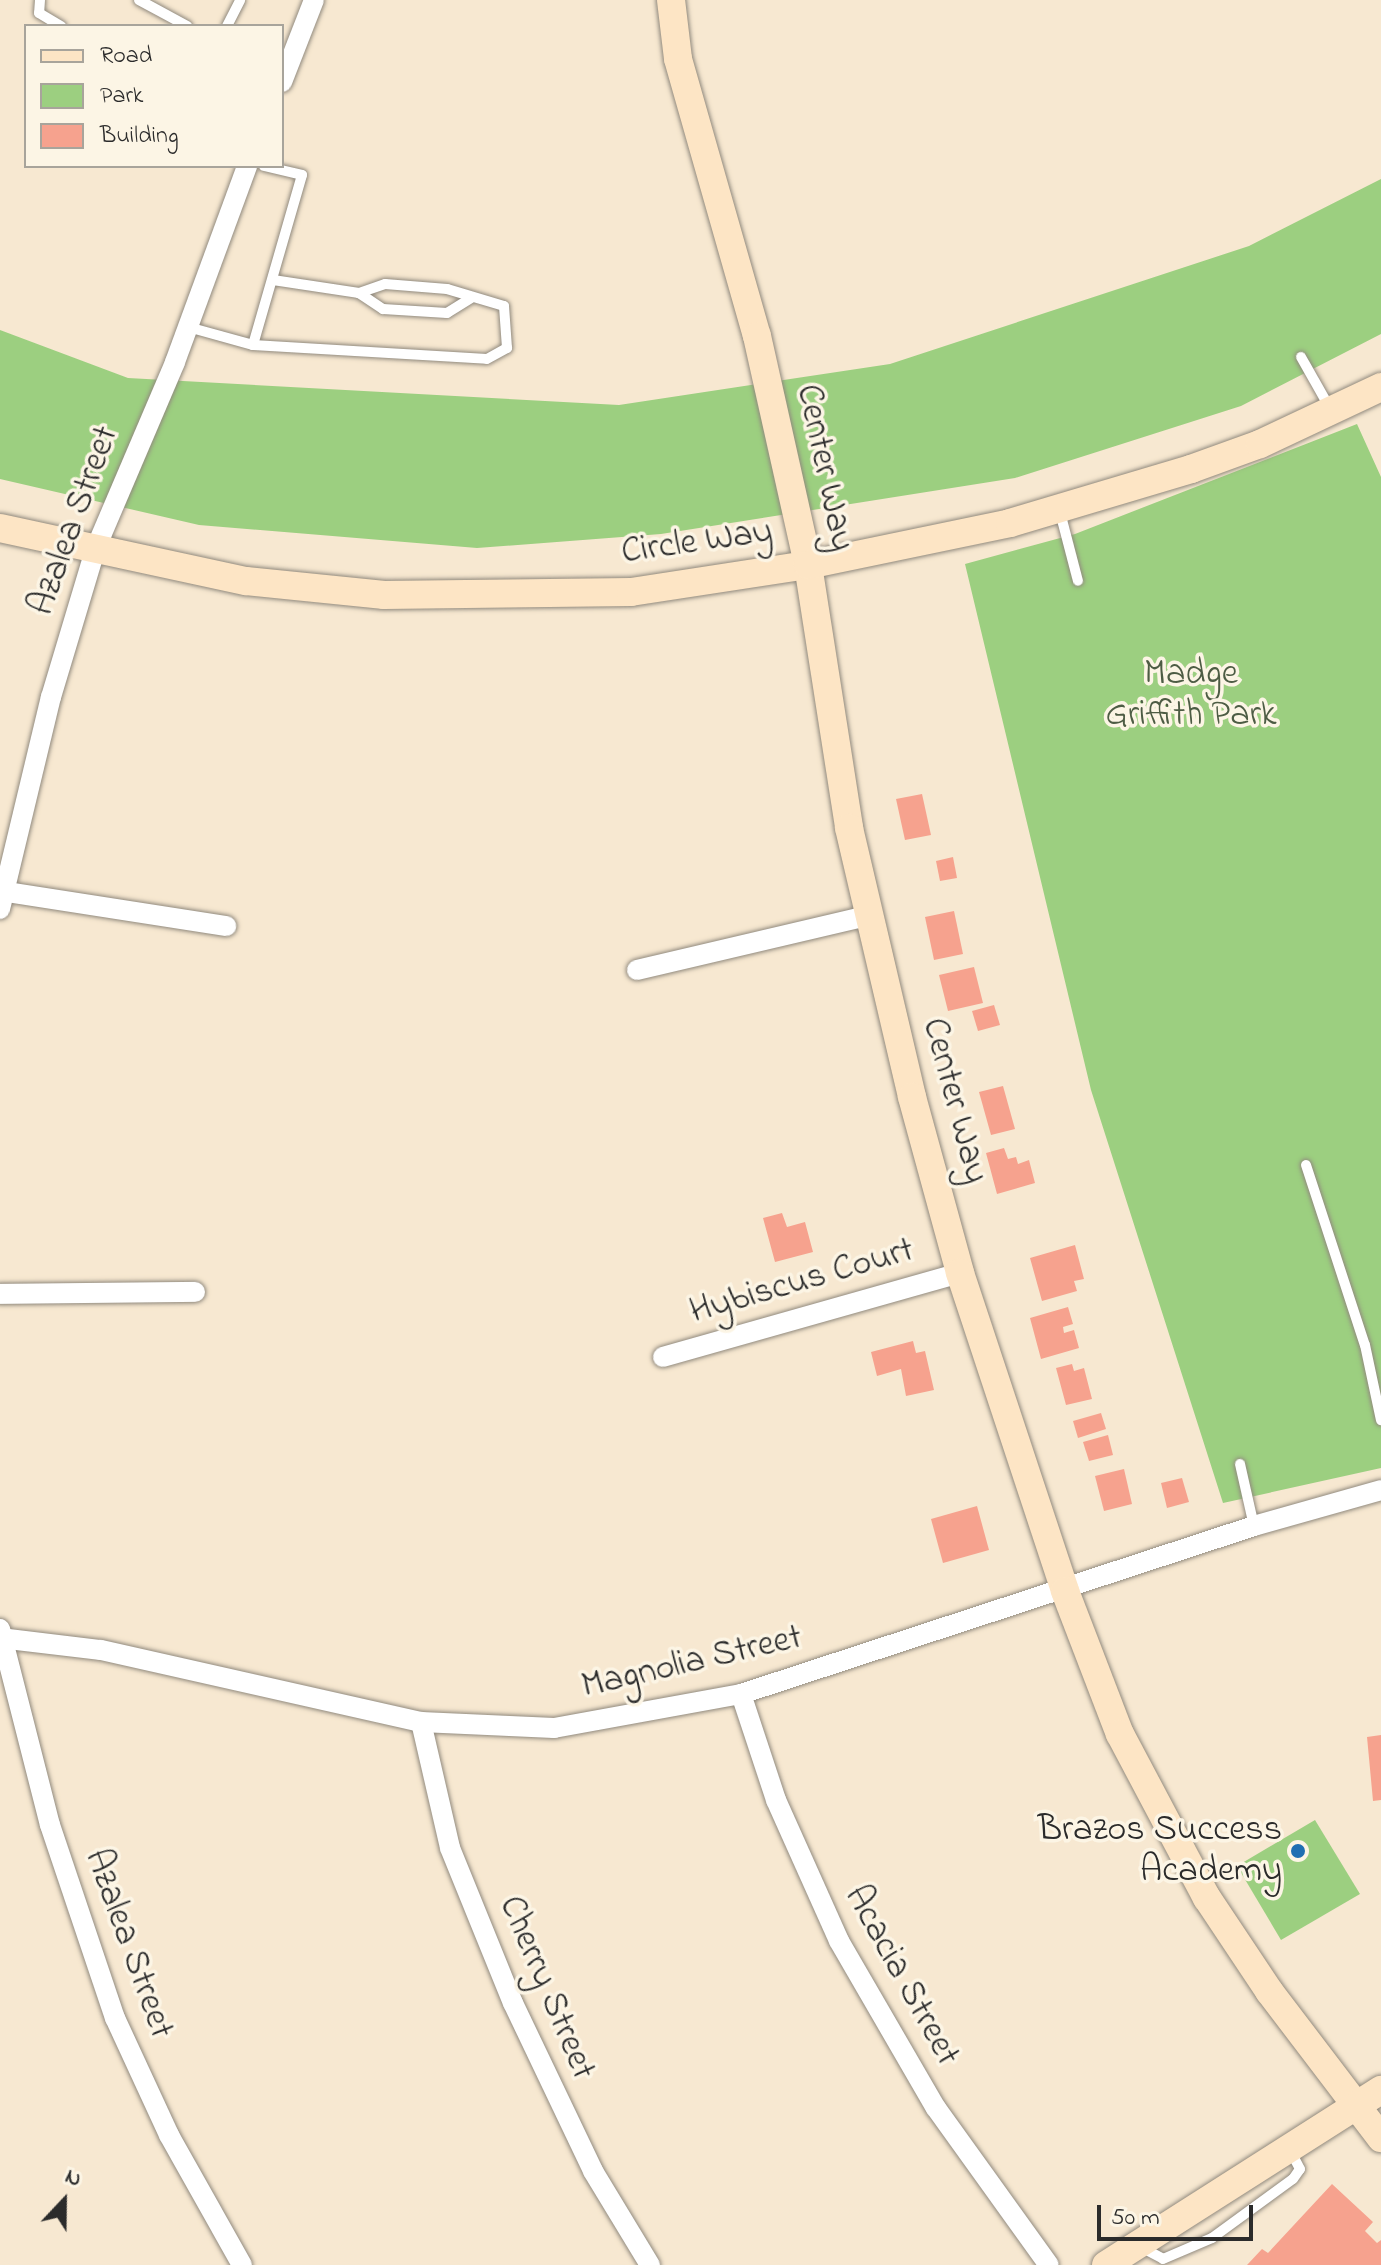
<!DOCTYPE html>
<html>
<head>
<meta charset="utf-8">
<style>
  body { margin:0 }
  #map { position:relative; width:1381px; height:2265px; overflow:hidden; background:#f7e8d1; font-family:"Indie Flower",sans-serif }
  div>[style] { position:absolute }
  .green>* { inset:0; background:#9ccf80 }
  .building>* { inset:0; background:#f6a28e }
  .roads { filter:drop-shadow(0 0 2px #918a7e) drop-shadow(0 0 2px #918a7e) }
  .lane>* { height:10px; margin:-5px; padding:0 5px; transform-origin:5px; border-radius:5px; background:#fff }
  .street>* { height:20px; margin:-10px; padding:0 10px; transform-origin:10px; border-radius:10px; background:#fff }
  .secondary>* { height:28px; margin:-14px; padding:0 14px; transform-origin:14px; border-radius:14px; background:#fde5c5 }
  .dots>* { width:22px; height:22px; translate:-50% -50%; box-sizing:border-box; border:4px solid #fcf5e5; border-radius:50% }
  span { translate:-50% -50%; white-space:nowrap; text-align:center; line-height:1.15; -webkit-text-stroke:7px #fcf5e5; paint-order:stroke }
  .street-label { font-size:36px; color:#2b2b2b }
  .park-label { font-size:36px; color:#4d5c44 }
  .poi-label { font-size:36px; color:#2b2b2b }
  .right { translate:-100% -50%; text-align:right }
  .legend { position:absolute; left:24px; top:24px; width:260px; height:144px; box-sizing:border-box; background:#fcf5e5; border:2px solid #a8a49b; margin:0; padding:10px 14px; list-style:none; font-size:24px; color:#2b2b2b }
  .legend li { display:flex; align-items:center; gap:16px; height:40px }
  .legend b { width:40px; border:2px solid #a8a49b }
  .north { position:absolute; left:24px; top:2161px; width:80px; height:80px; -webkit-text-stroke:6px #fcf5e5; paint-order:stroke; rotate:22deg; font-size:22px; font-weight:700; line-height:32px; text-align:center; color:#2b2b2b }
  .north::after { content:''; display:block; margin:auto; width:28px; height:36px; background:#2b2b2b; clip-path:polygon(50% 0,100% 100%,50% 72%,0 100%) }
  .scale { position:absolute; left:1097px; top:2205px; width:156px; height:36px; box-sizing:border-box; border:4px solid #2b2b2b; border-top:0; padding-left:10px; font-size:24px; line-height:28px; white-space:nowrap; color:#2b2b2b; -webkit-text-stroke:6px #fcf5e5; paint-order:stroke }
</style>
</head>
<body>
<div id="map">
  <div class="green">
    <div style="clip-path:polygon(1381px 179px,1381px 334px,1241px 406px,1015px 478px,661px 534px,477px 548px,199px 525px,0 479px,0 330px,128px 378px,619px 405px,890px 364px,1249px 246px)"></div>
    <div style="clip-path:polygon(1357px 424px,1381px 477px,1381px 1468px,1223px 1503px,1091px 1090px,965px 564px,1075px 534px)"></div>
    <div style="clip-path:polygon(1315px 1820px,1360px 1894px,1281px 1940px,1237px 1866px)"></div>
  </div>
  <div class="building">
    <div style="clip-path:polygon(922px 794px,931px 835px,905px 840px,896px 799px)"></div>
    <div style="clip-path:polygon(953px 857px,957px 878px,940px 881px,936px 861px)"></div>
    <div style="clip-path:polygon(954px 911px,963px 954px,934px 960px,925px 917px)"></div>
    <div style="clip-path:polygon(974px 967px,983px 1003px,948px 1011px,939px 975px)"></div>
    <div style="clip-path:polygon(994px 1005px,1000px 1025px,978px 1031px,972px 1011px)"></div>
    <div style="clip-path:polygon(1003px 1086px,1015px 1129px,991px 1135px,979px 1092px)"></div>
    <div style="clip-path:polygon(1004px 1148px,1008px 1159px,1016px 1157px,1018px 1164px,1029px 1160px,1035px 1183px,997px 1194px,986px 1153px)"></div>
    <div style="clip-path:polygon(782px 1213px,787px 1227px,805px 1222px,813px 1252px,775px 1262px,763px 1218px)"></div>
    <div style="clip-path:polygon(1075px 1245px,1084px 1279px,1074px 1281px,1077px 1291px,1042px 1301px,1030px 1258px)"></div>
    <div style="clip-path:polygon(1068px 1307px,1073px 1324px,1063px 1327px,1064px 1333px,1074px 1330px,1079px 1348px,1041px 1359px,1030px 1318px)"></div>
    <div style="clip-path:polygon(913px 1341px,916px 1353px,925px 1351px,934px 1390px,906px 1396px,901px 1369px,877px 1376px,871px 1352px)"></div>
    <div style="clip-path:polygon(1072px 1364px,1074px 1371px,1084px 1368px,1092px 1399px,1066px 1405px,1056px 1368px)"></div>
    <div style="clip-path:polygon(1101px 1413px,1106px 1429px,1078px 1438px,1073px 1421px)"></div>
    <div style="clip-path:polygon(1108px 1435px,1113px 1455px,1089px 1461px,1083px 1442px)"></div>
    <div style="clip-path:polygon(1124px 1469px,1132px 1504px,1104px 1511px,1095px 1476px)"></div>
    <div style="clip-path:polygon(1182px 1478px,1189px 1502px,1167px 1508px,1161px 1483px)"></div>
    <div style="clip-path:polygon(977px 1506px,989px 1550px,943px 1563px,931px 1519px)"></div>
    <div style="clip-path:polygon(1381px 1735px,1381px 1800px,1373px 1801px,1367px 1737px)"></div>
    <div style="clip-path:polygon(1332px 2184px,1373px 2222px,1365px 2231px,1377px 2243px,1381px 2240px,1381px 2265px,1247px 2265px,1262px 2249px,1268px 2253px)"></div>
  </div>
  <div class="roads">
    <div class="lane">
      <div style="left:40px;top:0;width:13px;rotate:94deg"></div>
      <div style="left:39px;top:13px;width:26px;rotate:31deg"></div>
      <div style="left:139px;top:0;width:55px;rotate:28.4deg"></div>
      <div style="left:227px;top:26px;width:29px;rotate:-63deg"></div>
      <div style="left:264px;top:166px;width:39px;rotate:13deg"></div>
      <div style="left:302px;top:175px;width:177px;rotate:106.1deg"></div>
      <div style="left:253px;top:345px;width:234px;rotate:3.4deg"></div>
      <div style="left:487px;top:359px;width:23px;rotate:-29deg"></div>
      <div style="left:507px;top:348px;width:42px;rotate:-94.1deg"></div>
      <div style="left:504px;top:306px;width:59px;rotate:-163.4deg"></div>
      <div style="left:447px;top:289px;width:62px;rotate:-175.4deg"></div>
      <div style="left:385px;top:284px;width:28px;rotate:161deg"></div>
      <div style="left:273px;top:280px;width:87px;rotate:8.6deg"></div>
      <div style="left:359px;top:293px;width:29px;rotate:34deg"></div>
      <div style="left:383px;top:309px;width:64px;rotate:3.6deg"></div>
      <div style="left:447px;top:313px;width:28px;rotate:-32deg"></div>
      <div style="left:188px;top:327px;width:67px;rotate:15.5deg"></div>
      <div style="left:1301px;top:357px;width:61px;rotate:60.5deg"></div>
      <div style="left:1060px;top:512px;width:71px;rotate:75.4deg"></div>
      <div style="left:1306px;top:1165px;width:189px;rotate:71.9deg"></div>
      <div style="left:1365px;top:1345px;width:77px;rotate:78deg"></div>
      <div style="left:1240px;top:1464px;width:64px;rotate:77.3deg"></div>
      <div style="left:1139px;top:2246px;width:27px;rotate:28deg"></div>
      <div style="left:1163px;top:2259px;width:53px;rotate:-23.2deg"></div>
      <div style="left:1212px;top:2238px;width:100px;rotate:-36.1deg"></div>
      <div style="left:1293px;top:2179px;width:12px;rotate:-55deg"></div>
      <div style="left:1300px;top:2169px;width:21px;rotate:-118deg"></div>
    </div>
    <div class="street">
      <div style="left:282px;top:82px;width:88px;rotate:-68.7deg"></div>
      <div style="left:0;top:891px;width:229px;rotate:8.8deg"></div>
      <div style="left:0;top:909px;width:218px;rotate:-76.5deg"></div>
      <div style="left:51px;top:697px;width:153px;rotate:-73.3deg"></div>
      <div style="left:95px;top:550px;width:204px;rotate:-66.9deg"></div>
      <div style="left:175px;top:362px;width:209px;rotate:-69.8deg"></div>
      <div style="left:637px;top:970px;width:237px;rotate:-13.2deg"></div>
      <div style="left:0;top:1294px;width:195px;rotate:-0.6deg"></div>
      <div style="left:663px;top:1357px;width:309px;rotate:-15.8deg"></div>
      <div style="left:0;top:1629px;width:202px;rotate:75.7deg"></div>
      <div style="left:50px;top:1825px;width:204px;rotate:71.4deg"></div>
      <div style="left:115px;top:2018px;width:129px;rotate:65.2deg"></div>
      <div style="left:169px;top:2135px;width:149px;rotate:60.7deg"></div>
      <div style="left:0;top:1638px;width:102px;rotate:6.8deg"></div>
      <div style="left:101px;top:1650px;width:328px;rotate:12.7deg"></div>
      <div style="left:421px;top:1722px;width:133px;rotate:2.6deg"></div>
      <div style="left:554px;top:1728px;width:190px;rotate:-10.3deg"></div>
      <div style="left:741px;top:1694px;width:540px;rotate:-18.13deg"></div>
      <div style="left:1254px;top:1526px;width:132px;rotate:-15.8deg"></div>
      <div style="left:741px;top:1694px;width:112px;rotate:71.7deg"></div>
      <div style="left:776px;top:1800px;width:154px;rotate:65.9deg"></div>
      <div style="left:839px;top:1941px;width:193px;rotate:59.9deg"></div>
      <div style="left:936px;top:2108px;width:193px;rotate:54.3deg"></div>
      <div style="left:421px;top:1722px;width:129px;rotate:77deg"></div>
      <div style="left:450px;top:1848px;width:167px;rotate:67.9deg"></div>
      <div style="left:513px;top:2003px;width:186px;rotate:64.5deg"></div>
      <div style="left:593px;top:2171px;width:110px;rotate:58.8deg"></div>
    </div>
    <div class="secondary">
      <div style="left:671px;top:0;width:59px;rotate:83.2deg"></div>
      <div style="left:678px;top:59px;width:288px;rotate:74.1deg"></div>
      <div style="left:757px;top:336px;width:235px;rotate:77.4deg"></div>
      <div style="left:808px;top:565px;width:266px;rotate:81.1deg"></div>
      <div style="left:849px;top:828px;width:276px;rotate:76.8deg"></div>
      <div style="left:912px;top:1097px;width:182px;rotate:74.7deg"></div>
      <div style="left:960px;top:1273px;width:335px;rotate:71.7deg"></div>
      <div style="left:1065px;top:1591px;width:153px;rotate:69deg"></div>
      <div style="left:1120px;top:1734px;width:186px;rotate:62.1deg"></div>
      <div style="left:1207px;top:1898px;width:112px;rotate:56.3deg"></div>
      <div style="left:1269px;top:1991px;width:185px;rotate:52.7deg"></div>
      <div style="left:0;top:528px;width:252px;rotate:12.2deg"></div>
      <div style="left:246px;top:581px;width:139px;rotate:5.8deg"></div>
      <div style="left:384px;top:595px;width:247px;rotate:-0.7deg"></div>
      <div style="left:631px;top:592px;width:179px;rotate:-8.7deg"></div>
      <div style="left:808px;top:565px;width:206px;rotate:-11.7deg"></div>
      <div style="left:1010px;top:523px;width:189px;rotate:-16.6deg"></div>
      <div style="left:1191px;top:469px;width:73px;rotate:-19.9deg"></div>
      <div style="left:1260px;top:444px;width:134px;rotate:-25.2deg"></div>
      <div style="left:1106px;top:2265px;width:326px;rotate:-32.5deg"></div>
    </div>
  </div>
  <div class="dots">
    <div style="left:1298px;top:1851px;background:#1f6fb2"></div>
  </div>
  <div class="street-label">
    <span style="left:824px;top:468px;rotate:78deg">Center Way</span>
    <span style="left:75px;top:521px;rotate:-70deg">Azalea Street</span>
    <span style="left:697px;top:543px;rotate:-8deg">Circle Way</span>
    <span style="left:954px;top:1101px;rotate:75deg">Center Way</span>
    <span style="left:802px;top:1282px;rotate:-16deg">Hybiscus Court</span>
    <span style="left:692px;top:1663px;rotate:-13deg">Magnolia Street</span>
    <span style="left:128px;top:1944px;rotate:70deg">Azalea Street</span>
    <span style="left:901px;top:1976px;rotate:61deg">Acacia Street</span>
    <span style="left:546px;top:1988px;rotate:67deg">Cherry Street</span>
  </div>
  <div class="park-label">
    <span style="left:1191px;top:695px">Madge<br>Griffith Park</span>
  </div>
  <div class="poi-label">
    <span class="right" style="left:1282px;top:1851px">Brazos Success<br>Academy</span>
  </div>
  <ul class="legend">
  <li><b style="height:10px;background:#fde5c5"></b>Road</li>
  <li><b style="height:22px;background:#9ccf80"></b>Park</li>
  <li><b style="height:22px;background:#f6a28e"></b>Building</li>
  </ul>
  <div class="north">N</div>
  <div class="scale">50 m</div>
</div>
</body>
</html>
